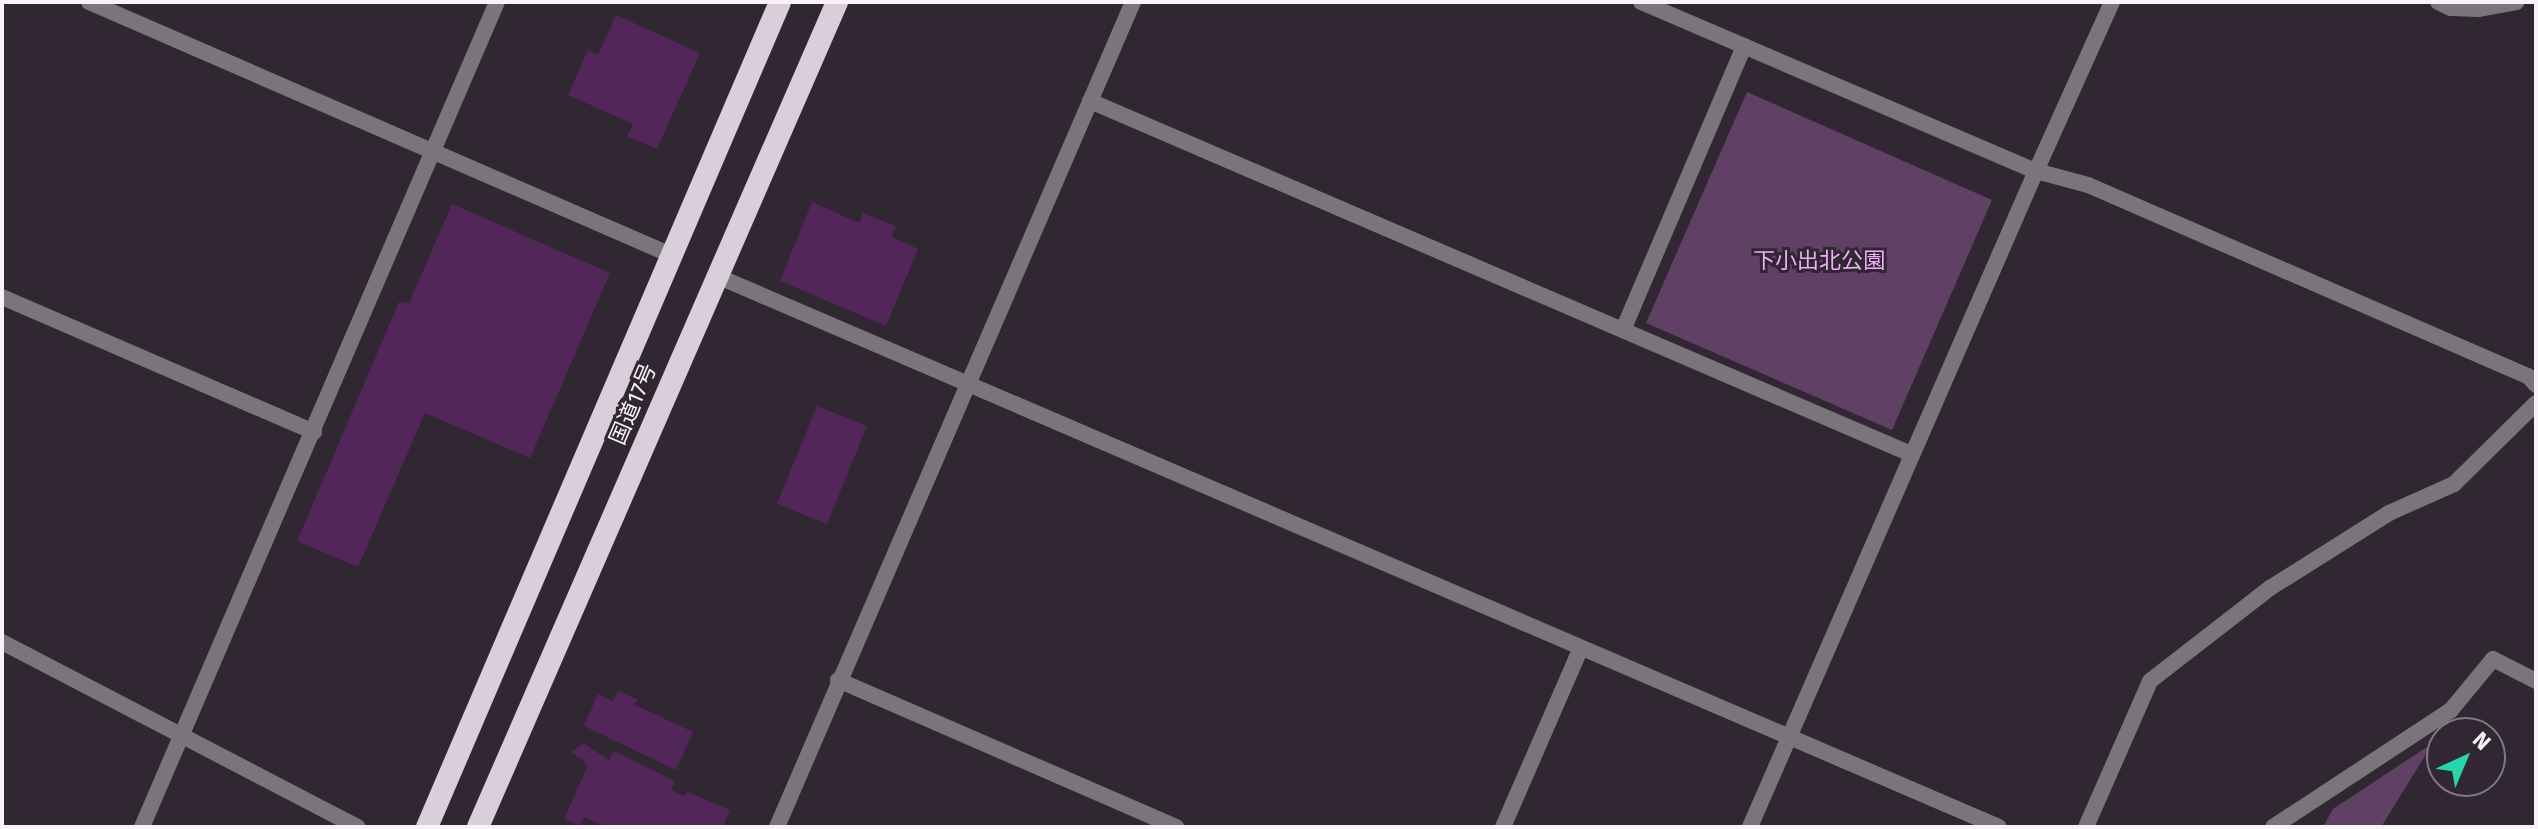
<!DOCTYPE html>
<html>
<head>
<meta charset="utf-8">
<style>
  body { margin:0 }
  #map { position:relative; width:2538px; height:829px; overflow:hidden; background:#302732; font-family:"Fira Sans","Noto Sans JP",sans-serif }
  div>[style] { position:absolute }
  .green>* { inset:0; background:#614066 }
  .building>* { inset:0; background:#53265a }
  .service>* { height:16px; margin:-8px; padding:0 8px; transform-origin:8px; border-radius:8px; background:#7a757a }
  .minor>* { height:16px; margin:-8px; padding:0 8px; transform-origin:8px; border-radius:8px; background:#7a757a }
  .tertiary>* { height:16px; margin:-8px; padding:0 8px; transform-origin:8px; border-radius:8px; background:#7a757a }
  .trunk>* { height:22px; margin:-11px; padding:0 11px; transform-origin:11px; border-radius:11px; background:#d9ceda }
  span { translate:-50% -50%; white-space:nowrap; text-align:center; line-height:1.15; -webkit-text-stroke:6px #302732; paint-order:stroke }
  .park-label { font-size:22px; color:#f2acfc }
  .street-label { font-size:22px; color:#f8f2f9 }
  .frame { position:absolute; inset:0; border:4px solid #f8f2f9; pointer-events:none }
  .north { position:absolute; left:2426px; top:717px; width:80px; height:80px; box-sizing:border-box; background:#302732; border:2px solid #807882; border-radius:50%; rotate:44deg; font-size:22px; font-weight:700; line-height:32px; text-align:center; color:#f8f2f9 }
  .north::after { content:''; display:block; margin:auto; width:28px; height:36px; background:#28d5ad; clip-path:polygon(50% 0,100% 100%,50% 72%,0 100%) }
</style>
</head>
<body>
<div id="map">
  <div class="green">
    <div style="clip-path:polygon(1747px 92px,1992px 200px,1892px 430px,1646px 323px)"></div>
    <div style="clip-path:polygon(2433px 743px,2381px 827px,2323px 827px,2333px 809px)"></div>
  </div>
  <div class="building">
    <div style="clip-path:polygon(616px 15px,700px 53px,657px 149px,627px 136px,633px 124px,568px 95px,588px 50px,598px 55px)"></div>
    <div style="clip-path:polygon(812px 202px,859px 223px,863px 213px,896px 226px,892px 237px,918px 249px,886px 326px,780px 281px)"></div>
    <div style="clip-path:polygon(452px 204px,610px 273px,530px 458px,425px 413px,358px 567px,297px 541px,399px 302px,409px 303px)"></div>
    <div style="clip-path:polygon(817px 406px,867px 426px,827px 524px,777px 504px)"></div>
    <div style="clip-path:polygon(618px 691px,639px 700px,633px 704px,693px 732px,676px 770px,584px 726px,598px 694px,613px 701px)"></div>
    <div style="clip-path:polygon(583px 743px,609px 760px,614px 751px,675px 781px,671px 790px,684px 796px,688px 792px,730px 810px,723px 827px,606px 827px,584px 817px,580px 825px,564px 819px,588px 765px,571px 752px)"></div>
  </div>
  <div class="service">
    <div style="left:1623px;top:330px;width:309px;rotate:-66.9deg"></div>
    <div style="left:1503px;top:827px;width:195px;rotate:-66.5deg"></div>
  </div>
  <div class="minor">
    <div style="left:89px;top:2px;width:635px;rotate:23.49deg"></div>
    <div style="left:2112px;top:2px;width:185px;rotate:114.2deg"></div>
    <div style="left:2036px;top:171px;width:54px;rotate:15.1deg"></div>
    <div style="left:2088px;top:185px;width:480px;rotate:23.5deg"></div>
    <div style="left:2528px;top:376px;width:12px;rotate:48deg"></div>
    <div style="left:2438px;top:2px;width:14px;rotate:25deg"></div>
    <div style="left:2451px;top:8px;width:27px;rotate:2deg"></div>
    <div style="left:2478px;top:9px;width:39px;rotate:-10deg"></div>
    <div style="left:1090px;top:101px;width:894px;rotate:23.27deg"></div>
    <div style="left:717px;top:276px;width:1395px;rotate:23.26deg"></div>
    <div style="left:2px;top:297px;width:340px;rotate:23.4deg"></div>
    <div style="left:838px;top:680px;width:369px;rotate:23.5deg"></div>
    <div style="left:142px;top:827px;width:898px;rotate:-66.72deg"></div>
    <div style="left:777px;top:827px;width:899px;rotate:-66.66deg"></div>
    <div style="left:2086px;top:827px;width:159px;rotate:-66.3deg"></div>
    <div style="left:2150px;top:681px;width:152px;rotate:-37.8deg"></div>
    <div style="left:2270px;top:588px;width:141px;rotate:-32.2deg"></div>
    <div style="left:2389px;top:513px;width:71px;rotate:-24deg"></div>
    <div style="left:2454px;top:484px;width:115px;rotate:-44.6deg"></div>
    <div style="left:2273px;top:827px;width:213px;rotate:-33.3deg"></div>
    <div style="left:2451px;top:710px;width:66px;rotate:-50.5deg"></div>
    <div style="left:2493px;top:659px;width:48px;rotate:27.1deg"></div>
  </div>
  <div class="tertiary">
    <div style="left:1641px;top:2px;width:430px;rotate:23.2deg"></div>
    <div style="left:2036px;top:171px;width:716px;rotate:113.56deg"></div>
    <div style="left:2px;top:642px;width:401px;rotate:27.5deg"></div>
  </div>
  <div class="trunk">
    <div style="left:427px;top:827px;width:897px;rotate:-66.83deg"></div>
    <div style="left:478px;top:827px;width:900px;rotate:-66.48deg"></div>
  </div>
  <div class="park-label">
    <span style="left:1819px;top:261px">下小出北公園</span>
  </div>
  <div class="street-label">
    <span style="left:633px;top:404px;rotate:-67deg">国道17号</span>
  </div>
  <div class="frame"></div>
  <div class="north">N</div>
</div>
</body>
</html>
